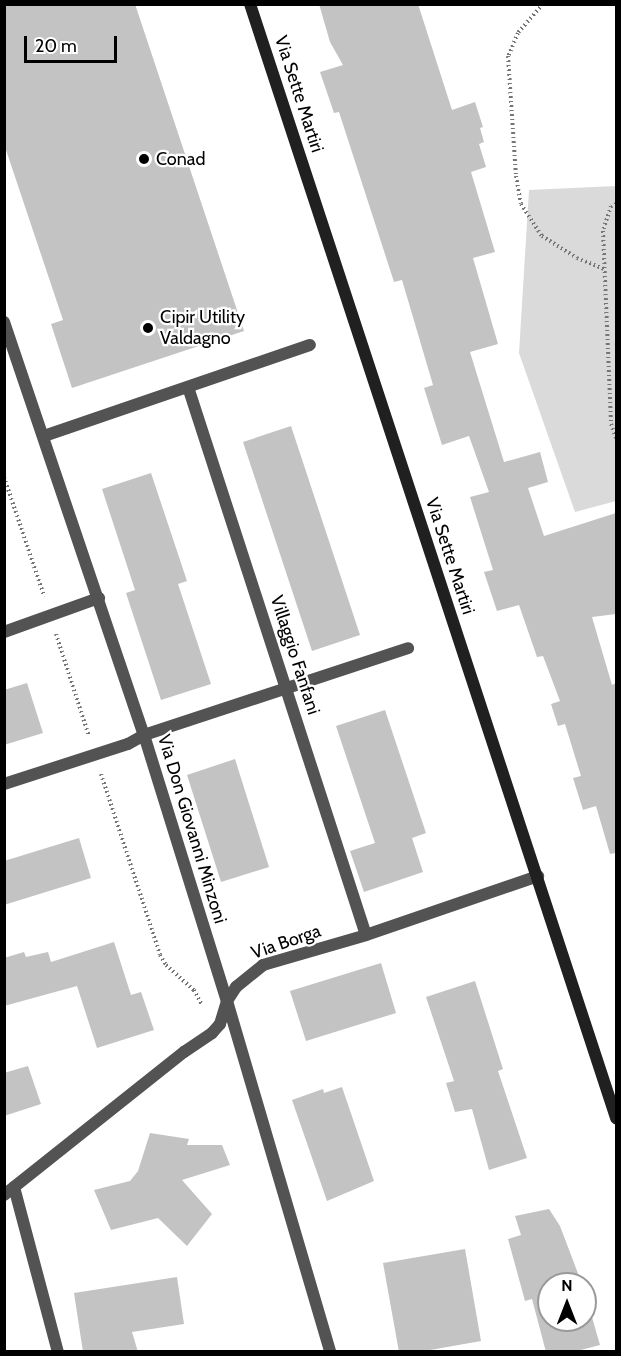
<!DOCTYPE html>
<html>
<head>
<meta charset="utf-8">
<style>
  body { margin:0 }
  #map { position:relative; width:621px; height:1356px; overflow:hidden; background:#fff; font-family:Cabin,sans-serif }
  div>[style] { position:absolute }
  .green>* { inset:0; background:#dadada }
  .building>* { inset:0; background:#c3c3c3 }
  .path>* { height:4px; margin-top:-2px; transform-origin:0; background:repeating-linear-gradient(90deg,#757575 0 1.5px,transparent 0 4.5px) }
  .street>* { height:12px; margin:-6px; padding:0 6px; transform-origin:6px; border-radius:6px; background:#535353 }
  .secondary>* { height:12px; margin:-6px; padding:0 6px; transform-origin:6px; border-radius:6px; background:#202020 }
  .dots>* { width:16px; height:16px; translate:-50% -50%; box-sizing:border-box; border:3px solid #fff; border-radius:50% }
  span { translate:-50% -50%; white-space:nowrap; text-align:center; line-height:1.15; -webkit-text-stroke:4.5px #fff; paint-order:stroke }
  .street-label { font-size:18px; color:#000 }
  .poi-label { font-size:18px; color:#000 }
  .left { translate:0 -50%; text-align:left }
  .frame { position:absolute; inset:0; border:6px solid #000; pointer-events:none }
  .north { position:absolute; left:537px; top:1272px; width:60px; height:60px; box-sizing:border-box; background:#fff; border:2px solid #999; border-radius:50%; rotate:0deg; font-size:16px; font-weight:700; line-height:24px; text-align:center; color:#000 }
  .north::after { content:''; display:block; margin:auto; width:21px; height:27px; background:#000; clip-path:polygon(50% 0,100% 100%,50% 72%,0 100%) }
  .scale { position:absolute; left:24px; top:36px; width:93px; height:27px; box-sizing:border-box; border:3px solid #000; border-top:0; padding-left:8px; font-size:18px; line-height:21px; white-space:nowrap; color:#000; -webkit-text-stroke:4px #fff; paint-order:stroke }
</style>
</head>
<body>
<div id="map">
  <div class="green">
    <div style="clip-path:polygon(616px 186px,616px 501px,575px 512px,519px 353px,529px 190px)"></div>
  </div>
  <div class="building">
    <div style="clip-path:polygon(4px 4px,135px 4px,244px 331px,72px 388px,51px 324px,63px 320px,4px 144px)"></div>
    <div style="clip-path:polygon(319px 4px,418px 4px,452px 110px,475px 102px,483px 127px,480px 128px,484px 142px,479px 144px,486px 167px,471px 172px,495px 252px,473px 258px,498px 344px,470px 352px,504px 462px,540px 452px,548px 482px,528px 488px,544px 536px,616px 513px,616px 614px,592px 617px,612px 685px,616px 683px,616px 853px,610px 854px,596px 806px,583px 810px,573px 778px,581px 776px,565px 724px,558px 726px,551px 704px,560px 701px,543px 656px,537px 657px,519px 605px,497px 611px,484px 572px,493px 570px,470px 497px,489px 492px,469px 436px,442px 445px,424px 388px,433px 385px,402px 280px,394px 282px,339px 112px,334px 113px,320px 72px,343px 65px,330px 42px)"></div>
    <div style="clip-path:polygon(291px 426px,360px 635px,312px 651px,243px 442px)"></div>
    <div style="clip-path:polygon(151px 473px,187px 581px,178px 584px,211px 684px,161px 700px,126px 593px,135px 590px,102px 489px)"></div>
    <div style="clip-path:polygon(27px 683px,43px 733px,4px 745px,4px 690px)"></div>
    <div style="clip-path:polygon(385px 710px,426px 833px,412px 838px,423px 872px,364px 892px,350px 851px,375px 843px,336px 726px)"></div>
    <div style="clip-path:polygon(235px 759px,269px 867px,221px 882px,187px 775px)"></div>
    <div style="clip-path:polygon(79px 838px,91px 878px,4px 905px,4px 861px)"></div>
    <div style="clip-path:polygon(114px 942px,131px 995px,141px 992px,154px 1030px,97px 1048px,77px 986px,4px 1006px,4px 958px,24px 952px,26px 957px,48px 952px,51px 962px)"></div>
    <div style="clip-path:polygon(381px 963px,396px 1013px,306px 1041px,290px 991px)"></div>
    <div style="clip-path:polygon(475px 981px,503px 1069px,498px 1071px,527px 1158px,489px 1170px,472px 1109px,455px 1112px,446px 1083px,454px 1081px,426px 997px)"></div>
    <div style="clip-path:polygon(28px 1066px,41px 1104px,4px 1116px,4px 1073px)"></div>
    <div style="clip-path:polygon(342px 1087px,374px 1181px,327px 1201px,292px 1100px,323px 1089px,324px 1093px)"></div>
    <div style="clip-path:polygon(150px 1133px,189px 1139px,187px 1145px,222px 1145px,230px 1165px,182px 1180px,212px 1214px,187px 1246px,158px 1218px,111px 1230px,94px 1190px,130px 1181px,138px 1171px)"></div>
    <div style="clip-path:polygon(549px 1209px,560px 1226px,582px 1284px,549px 1284px,549px 1320px,585px 1320px,585px 1293px,600px 1345px,573px 1352px,546px 1352px,532px 1299px,525px 1301px,508px 1239px,521px 1235px,515px 1216px)"></div>
    <div style="clip-path:polygon(465px 1249px,481px 1341px,419px 1352px,399px 1352px,383px 1263px)"></div>
    <div style="clip-path:polygon(177px 1277px,184px 1324px,132px 1332px,138px 1352px,83px 1352px,74px 1293px)"></div>
  </div>
  <div class="path">
    <div style="left:543px;top:4px;width:38px;rotate:131deg"></div>
    <div style="left:518px;top:33px;width:25px;rotate:113deg"></div>
    <div style="left:508px;top:56px;width:120px;rotate:86.2deg"></div>
    <div style="left:516px;top:176px;width:28px;rotate:80deg"></div>
    <div style="left:521px;top:204px;width:38px;rotate:57deg"></div>
    <div style="left:542px;top:236px;width:41px;rotate:32.2deg"></div>
    <div style="left:577px;top:258px;width:29px;rotate:22deg"></div>
    <div style="left:616px;top:204px;width:5px;rotate:158deg"></div>
    <div style="left:611px;top:206px;width:26px;rotate:108deg"></div>
    <div style="left:603px;top:231px;width:193px;rotate:87.6deg"></div>
    <div style="left:611px;top:424px;width:15px;rotate:70deg"></div>
    <div style="left:4px;top:477px;width:126px;rotate:71.4deg"></div>
    <div style="left:56px;top:634px;width:107px;rotate:72.1deg"></div>
    <div style="left:101px;top:774px;width:190px;rotate:71.9deg"></div>
    <div style="left:160px;top:955px;width:12px;rotate:59deg"></div>
    <div style="left:166px;top:965px;width:38px;rotate:42deg"></div>
    <div style="left:194px;top:990px;width:17px;rotate:62deg"></div>
  </div>
  <div class="street">
    <div style="left:4px;top:322px;width:436px;rotate:71.3deg"></div>
    <div style="left:144px;top:735px;width:279px;rotate:72.7deg"></div>
    <div style="left:227px;top:1001px;width:366px;rotate:73.6deg"></div>
    <div style="left:188px;top:387px;width:576px;rotate:72.01deg"></div>
    <div style="left:44px;top:436px;width:281px;rotate:-18.9deg"></div>
    <div style="left:4px;top:632px;width:101px;rotate:-19.7deg"></div>
    <div style="left:4px;top:784px;width:130px;rotate:-17.9deg"></div>
    <div style="left:128px;top:744px;width:18px;rotate:-29deg"></div>
    <div style="left:144px;top:735px;width:278px;rotate:-18.2deg"></div>
    <div style="left:14px;top:1187px;width:171px;rotate:75.1deg"></div>
    <div style="left:4px;top:1195px;width:230px;rotate:-38.5deg"></div>
    <div style="left:184px;top:1052px;width:34px;rotate:-34deg"></div>
    <div style="left:212px;top:1033px;width:12px;rotate:-48deg"></div>
    <div style="left:220px;top:1024px;width:24px;rotate:-73deg"></div>
    <div style="left:227px;top:1001px;width:17px;rotate:-57deg"></div>
    <div style="left:236px;top:987px;width:35px;rotate:-39deg"></div>
    <div style="left:263px;top:965px;width:107px;rotate:-16.2deg"></div>
    <div style="left:366px;top:935px;width:182px;rotate:-18.9deg"></div>
  </div>
  <div class="secondary">
    <div style="left:250px;top:4px;width:1173px;rotate:71.81deg"></div>
  </div>
  <div class="dots">
    <div style="left:144px;top:159px;background:#000"></div>
    <div style="left:148px;top:328px;background:#000"></div>
  </div>
  <div class="street-label">
    <span style="left:299px;top:94px;rotate:72deg">Via Sette Martiri</span>
    <span style="left:450px;top:556px;rotate:72deg">Via Sette Martiri</span>
    <span style="left:295px;top:655px;rotate:72deg">Villaggio Fanfani</span>
    <span style="left:192px;top:829px;rotate:73deg">Via Don Giovanni Minzoni</span>
    <span style="left:286px;top:942px;rotate:-19deg">Via Borga</span>
  </div>
  <div class="poi-label">
    <span class="left" style="left:156px;top:159px">Conad</span>
    <span class="left" style="left:160px;top:328px">Cipir Utility<br>Valdagno</span>
  </div>
  <div class="frame"></div>
  <div class="north">N</div>
  <div class="scale">20 m</div>
</div>
</body>
</html>
